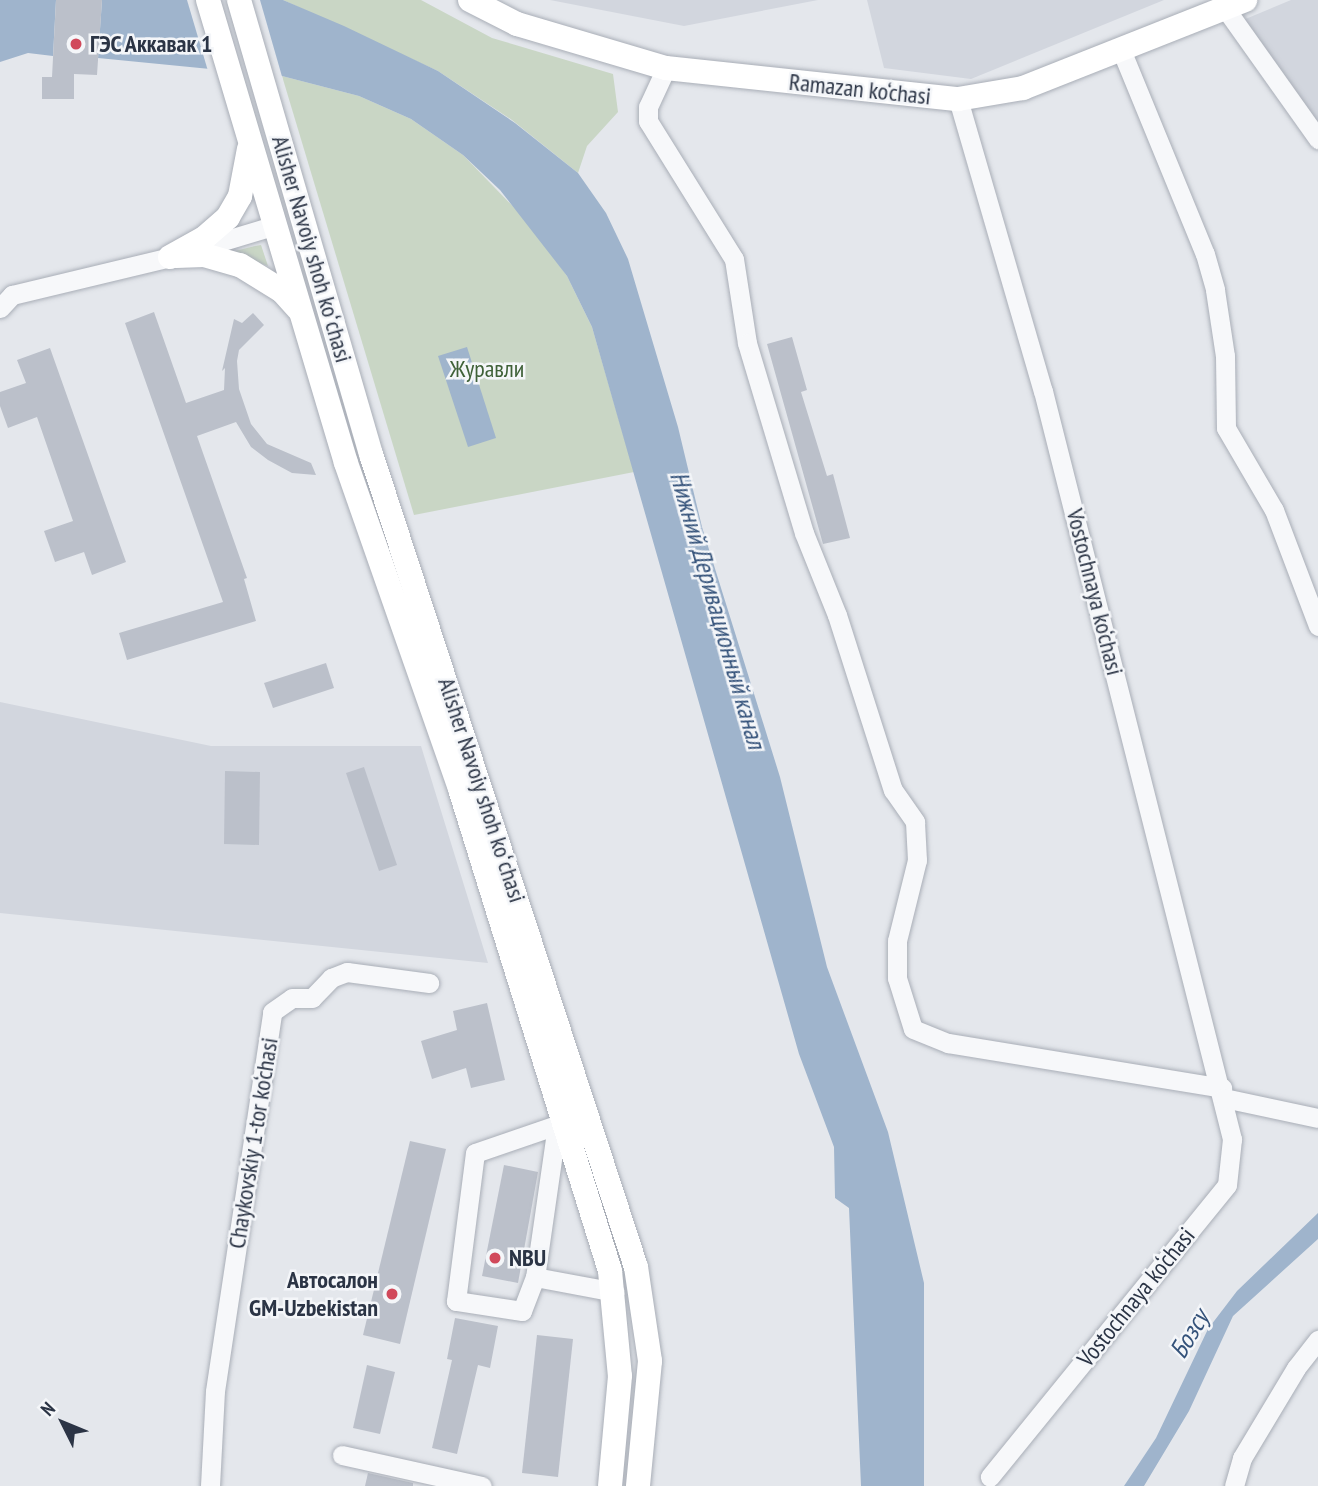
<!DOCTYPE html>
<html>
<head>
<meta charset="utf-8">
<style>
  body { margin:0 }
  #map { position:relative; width:1318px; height:1486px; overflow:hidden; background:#e4e7ec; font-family:"PT Sans Narrow",sans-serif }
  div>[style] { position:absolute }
  .built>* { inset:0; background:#d2d6de }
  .green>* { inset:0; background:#c9d6c5 }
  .water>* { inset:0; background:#9fb4cc }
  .pier>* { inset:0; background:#e4e7ec }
  .building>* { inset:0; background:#bbc0ca }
  .roads { filter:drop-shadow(0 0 2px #a9aeb7) drop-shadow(0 0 2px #a9aeb7) }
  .minor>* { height:19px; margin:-9.5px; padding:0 9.5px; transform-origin:9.5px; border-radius:9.5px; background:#f7f8fa }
  .major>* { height:24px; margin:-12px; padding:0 12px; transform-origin:12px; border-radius:12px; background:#fff }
  .dots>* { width:19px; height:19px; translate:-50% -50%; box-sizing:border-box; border:4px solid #f4f6f9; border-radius:50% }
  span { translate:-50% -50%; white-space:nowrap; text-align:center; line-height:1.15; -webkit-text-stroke:5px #f4f6f9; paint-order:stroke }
  .poi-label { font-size:24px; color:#2b3445; font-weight:700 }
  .left { translate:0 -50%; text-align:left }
  .right { translate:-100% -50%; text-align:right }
  .street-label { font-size:24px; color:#2b3445 }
  .park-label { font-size:24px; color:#3f6138 }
  .water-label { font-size:26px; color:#34527a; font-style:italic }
  .north { position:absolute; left:28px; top:1388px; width:70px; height:70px; -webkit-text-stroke:5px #f4f6f9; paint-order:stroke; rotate:313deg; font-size:19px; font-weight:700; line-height:28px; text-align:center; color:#2b3445 }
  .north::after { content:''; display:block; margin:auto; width:24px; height:32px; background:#2b3445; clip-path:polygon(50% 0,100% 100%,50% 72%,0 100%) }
</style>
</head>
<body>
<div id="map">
  <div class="built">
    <div style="clip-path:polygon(550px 0,818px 0,684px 26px)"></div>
    <div style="clip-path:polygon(867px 0,1164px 0,971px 79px,884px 68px)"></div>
    <div style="clip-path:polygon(1291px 0,1318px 0,1318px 130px,1243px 20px)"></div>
    <div style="clip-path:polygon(0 702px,211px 746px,421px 746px,488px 963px,0 913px)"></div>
  </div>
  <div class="green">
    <div style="clip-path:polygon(283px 0,421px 0,492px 38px,613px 74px,618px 112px,587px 146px,578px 173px,512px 120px,438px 71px)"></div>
    <div style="clip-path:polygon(282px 76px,359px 96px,411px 119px,463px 155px,531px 225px,567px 276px,592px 327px,634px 472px,414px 515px)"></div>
    <div style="clip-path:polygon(261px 245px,268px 266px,231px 252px,255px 246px)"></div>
  </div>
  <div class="water">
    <div style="clip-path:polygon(0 0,56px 0,53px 56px,28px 53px,0 62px)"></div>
    <div style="clip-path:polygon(102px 0,283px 0,344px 26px,438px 71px,515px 123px,578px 173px,606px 213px,628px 259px,678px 427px,702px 527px,780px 777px,827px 967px,888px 1132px,924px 1283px,924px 1486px,861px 1486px,849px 1208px,835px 1198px,834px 1147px,799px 1054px,592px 327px,567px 276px,500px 190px,463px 155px,411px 119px,359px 96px,282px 76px,98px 58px)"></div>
    <div style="clip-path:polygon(467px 347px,496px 438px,468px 447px,438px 356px)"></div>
    <div style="clip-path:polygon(1318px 1213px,1318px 1239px,1233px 1316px,1189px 1411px,1144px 1486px,1124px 1486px,1156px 1438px,1208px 1329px,1237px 1291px)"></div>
  </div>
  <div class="pier">
    <div style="clip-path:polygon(187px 0,260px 0,283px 80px,208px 71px)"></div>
  </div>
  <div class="building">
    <div style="clip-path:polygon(56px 0,102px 0,97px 75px,74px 74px,74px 99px,42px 99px,42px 77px,52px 77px)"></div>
    <div style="clip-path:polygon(154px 312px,186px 403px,224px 390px,225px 368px,222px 371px,234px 319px,242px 323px,253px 313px,264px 325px,239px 350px,237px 361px,239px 389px,251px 424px,267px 444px,311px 463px,316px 475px,292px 473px,268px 460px,251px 447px,236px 422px,197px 436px,247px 578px,244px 579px,256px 621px,127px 660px,119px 633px,223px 602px,125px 323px)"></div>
    <div style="clip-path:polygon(792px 337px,807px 390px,801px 392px,827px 476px,833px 474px,850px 538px,823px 544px,767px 344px)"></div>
    <div style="clip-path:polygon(50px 348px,126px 562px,92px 575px,84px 552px,55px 562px,44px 531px,73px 521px,37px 417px,8px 428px,0 406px,0 392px,26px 383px,17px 360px)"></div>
    <div style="clip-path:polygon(326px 663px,334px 688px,273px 708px,264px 683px)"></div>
    <div style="clip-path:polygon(364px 767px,397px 865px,379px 871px,346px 773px)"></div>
    <div style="clip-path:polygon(225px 771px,260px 772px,259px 845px,224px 844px)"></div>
    <div style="clip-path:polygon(487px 1003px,505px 1080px,471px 1088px,466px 1068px,432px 1079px,421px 1041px,457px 1030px,453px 1011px)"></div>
    <div style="clip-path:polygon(410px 1141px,446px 1149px,400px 1344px,363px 1335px)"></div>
    <div style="clip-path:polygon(504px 1165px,538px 1172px,518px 1283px,482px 1276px)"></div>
    <div style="clip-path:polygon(455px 1318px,498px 1326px,490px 1368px,478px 1365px,457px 1454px,432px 1448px,452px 1360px,447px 1359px)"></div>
    <div style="clip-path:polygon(537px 1335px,573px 1339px,558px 1477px,522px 1473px)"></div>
    <div style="clip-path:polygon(367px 1365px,395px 1372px,380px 1434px,353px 1428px)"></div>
    <div style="clip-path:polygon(368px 1473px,413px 1483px,413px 1486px,365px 1486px)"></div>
  </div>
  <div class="roads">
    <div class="minor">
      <div style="left:1225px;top:8px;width:161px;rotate:54.6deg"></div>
      <div style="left:1122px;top:52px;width:218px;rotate:67.7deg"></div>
      <div style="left:1205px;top:254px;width:37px;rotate:74deg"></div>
      <div style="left:1215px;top:290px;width:67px;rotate:81.4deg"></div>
      <div style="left:1225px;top:356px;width:72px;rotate:89.2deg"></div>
      <div style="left:1226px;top:428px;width:95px;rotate:59.7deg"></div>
      <div style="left:1274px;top:510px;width:124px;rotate:69.2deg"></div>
      <div style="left:666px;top:68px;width:43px;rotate:114.8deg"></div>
      <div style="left:648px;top:107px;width:14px;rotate:90deg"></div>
      <div style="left:648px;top:121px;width:163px;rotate:58.1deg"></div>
      <div style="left:734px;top:259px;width:85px;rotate:81.2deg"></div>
      <div style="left:747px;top:343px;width:198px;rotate:73.3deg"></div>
      <div style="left:804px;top:533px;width:88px;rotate:68.1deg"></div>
      <div style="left:837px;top:615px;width:184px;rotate:72.3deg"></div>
      <div style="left:893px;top:790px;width:39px;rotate:55deg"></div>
      <div style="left:915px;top:822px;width:38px;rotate:87deg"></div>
      <div style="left:917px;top:860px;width:83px;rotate:103.9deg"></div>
      <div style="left:897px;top:941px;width:37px;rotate:90deg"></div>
      <div style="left:897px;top:978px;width:53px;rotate:72.6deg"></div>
      <div style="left:913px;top:1029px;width:38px;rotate:22deg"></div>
      <div style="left:948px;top:1043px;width:278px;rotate:9.3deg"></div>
      <div style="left:958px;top:99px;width:304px;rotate:73.8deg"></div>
      <div style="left:1043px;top:391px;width:772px;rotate:75.82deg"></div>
      <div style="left:1232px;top:1139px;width:46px;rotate:96.2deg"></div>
      <div style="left:1227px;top:1185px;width:376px;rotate:129.1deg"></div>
      <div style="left:0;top:308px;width:18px;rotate:-47deg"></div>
      <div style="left:12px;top:295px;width:163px;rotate:-13.5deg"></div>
      <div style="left:170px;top:257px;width:111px;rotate:-16.8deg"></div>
      <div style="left:1224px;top:1098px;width:96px;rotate:12deg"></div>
      <div style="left:535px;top:1277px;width:36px;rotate:111deg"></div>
      <div style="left:522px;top:1311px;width:67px;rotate:-171.4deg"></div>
      <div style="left:456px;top:1301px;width:149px;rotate:-82.7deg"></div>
      <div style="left:475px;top:1153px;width:87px;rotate:-18.9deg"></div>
      <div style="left:557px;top:1125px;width:154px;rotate:98.2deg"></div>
      <div style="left:535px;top:1277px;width:81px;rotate:10.6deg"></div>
      <div style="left:342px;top:1455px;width:143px;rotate:12.5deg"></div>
      <div style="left:210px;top:1486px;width:95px;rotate:-87deg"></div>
      <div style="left:215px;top:1391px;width:383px;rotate:-81.4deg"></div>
      <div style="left:272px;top:1012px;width:24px;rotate:-35deg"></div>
      <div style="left:292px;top:998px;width:20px"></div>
      <div style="left:312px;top:998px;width:28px;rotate:-46deg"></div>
      <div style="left:331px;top:978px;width:17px;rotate:-21deg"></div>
      <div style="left:347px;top:972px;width:83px;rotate:7.6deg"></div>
      <div style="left:1234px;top:1486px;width:29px;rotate:-74deg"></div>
      <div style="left:1242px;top:1458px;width:105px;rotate:-59deg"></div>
      <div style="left:1296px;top:1368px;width:36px;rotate:-52deg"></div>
    </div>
    <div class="major">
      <div style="left:208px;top:0;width:483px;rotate:73.4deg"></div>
      <div style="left:346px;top:463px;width:345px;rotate:70.7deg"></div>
      <div style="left:460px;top:789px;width:505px;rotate:72.71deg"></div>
      <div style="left:610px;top:1271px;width:105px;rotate:84.6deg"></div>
      <div style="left:620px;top:1376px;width:110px;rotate:95.2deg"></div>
      <div style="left:239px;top:0;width:473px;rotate:73.8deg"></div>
      <div style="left:371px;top:454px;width:855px;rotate:71.95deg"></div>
      <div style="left:636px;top:1267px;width:95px;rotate:81.5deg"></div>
      <div style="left:650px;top:1361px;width:126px;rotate:95.5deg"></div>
      <div style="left:470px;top:0;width:53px;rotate:27.1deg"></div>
      <div style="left:517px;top:24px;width:155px;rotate:16.5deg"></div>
      <div style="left:666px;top:68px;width:294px;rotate:6.1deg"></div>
      <div style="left:958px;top:99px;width:66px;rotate:-9.6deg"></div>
      <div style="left:1023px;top:88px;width:239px;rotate:-21.6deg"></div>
      <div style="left:176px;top:256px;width:28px;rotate:-2deg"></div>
      <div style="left:204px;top:255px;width:37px;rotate:16deg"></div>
      <div style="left:240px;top:265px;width:49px;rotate:31.8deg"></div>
      <div style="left:282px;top:291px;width:24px;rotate:48deg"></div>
      <div style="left:170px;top:257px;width:38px;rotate:-29deg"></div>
      <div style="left:203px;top:239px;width:33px;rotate:-41deg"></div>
      <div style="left:228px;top:217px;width:24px;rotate:-60deg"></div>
      <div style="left:240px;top:196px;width:48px;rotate:-79.2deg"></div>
    </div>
  </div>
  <div class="dots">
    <div style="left:76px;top:44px;background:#d1495b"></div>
    <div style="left:495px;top:1258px;background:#d1495b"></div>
    <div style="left:392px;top:1294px;background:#d1495b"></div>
  </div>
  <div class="poi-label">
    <span class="left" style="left:90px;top:44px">ГЭС Аккавак 1</span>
    <span class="left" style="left:509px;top:1258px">NBU</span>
    <span class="right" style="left:378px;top:1294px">Автосалон<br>GM-Uzbekistan</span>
  </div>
  <div class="street-label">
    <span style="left:860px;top:89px;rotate:6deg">Ramazan ko‘chasi</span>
    <span style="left:312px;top:249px;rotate:74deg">Alisher Navoiy shoh koʻchasi</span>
    <span style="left:1095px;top:592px;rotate:76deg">Vostochnaya ko‘chasi</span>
    <span style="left:482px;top:790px;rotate:72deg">Alisher Navoiy shoh koʻchasi</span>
    <span style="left:253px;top:1143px;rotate:-81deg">Chaykovskiy 1-tor ko‘chasi</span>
    <span style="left:1136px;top:1297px;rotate:-51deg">Vostochnaya ko‘chasi</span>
  </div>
  <div class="park-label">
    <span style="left:487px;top:369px">Журавли</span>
  </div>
  <div class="water-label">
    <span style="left:718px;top:610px;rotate:74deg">Нижний Деривационный канал</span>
    <span style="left:1189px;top:1334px;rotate:-59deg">Бозсу</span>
  </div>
  <div class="north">N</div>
</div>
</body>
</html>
